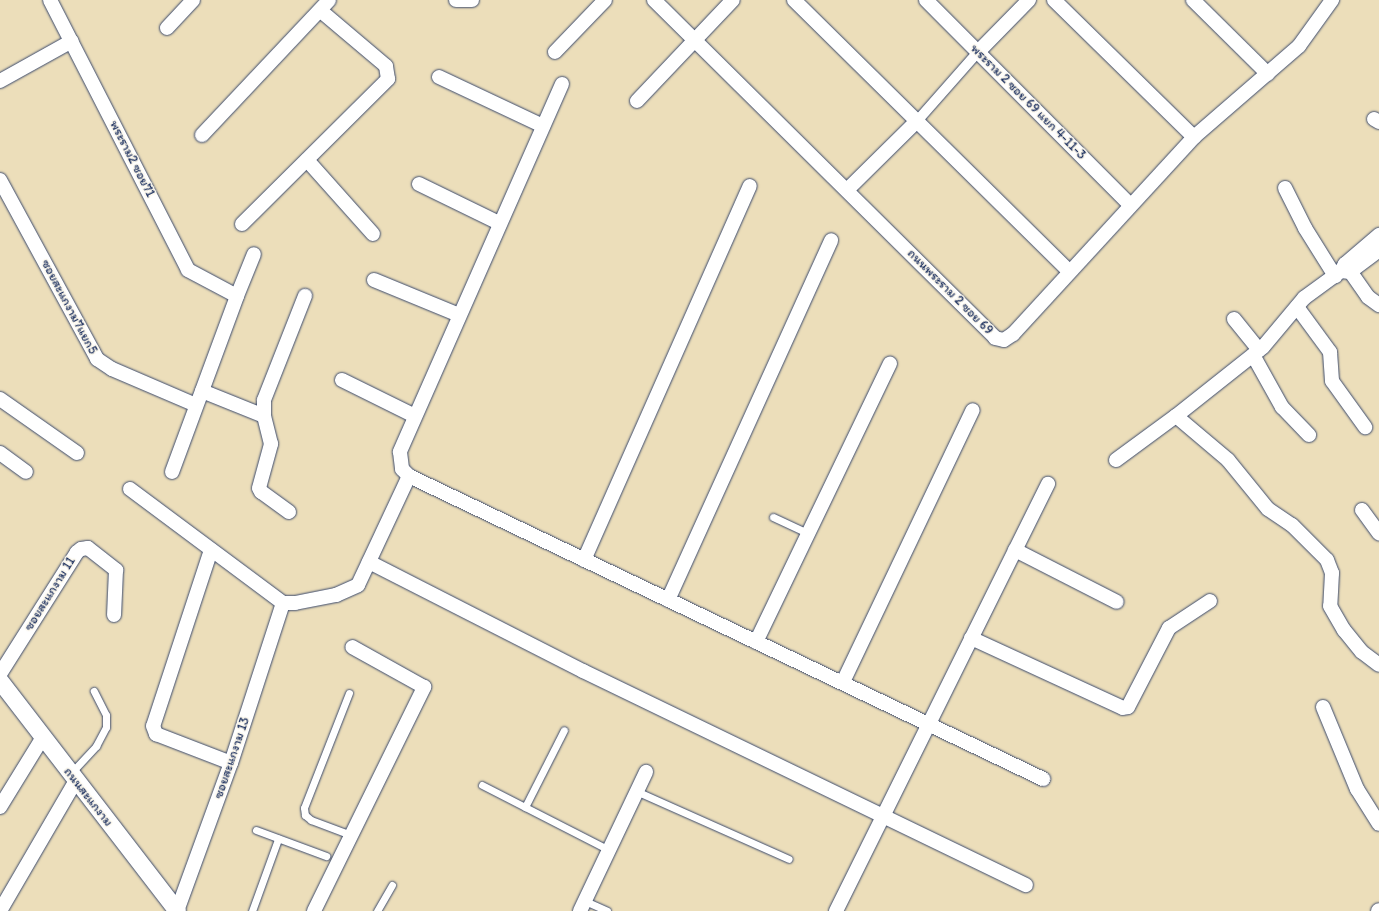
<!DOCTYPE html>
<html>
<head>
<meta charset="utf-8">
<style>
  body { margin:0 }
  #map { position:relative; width:1379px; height:911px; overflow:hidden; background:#ecdeba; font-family:Itim,"Playpen Sans Thai",sans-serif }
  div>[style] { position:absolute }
  .roads { filter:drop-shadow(0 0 1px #3a496c) drop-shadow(0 0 1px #3a496c) }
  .service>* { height:7px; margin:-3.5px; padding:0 3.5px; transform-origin:3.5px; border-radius:3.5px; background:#fff }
  .pedestrian>* { height:10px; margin:-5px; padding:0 5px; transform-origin:5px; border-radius:5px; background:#fff }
  .minor>* { height:14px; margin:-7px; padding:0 7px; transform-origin:7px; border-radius:7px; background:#fff }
  .tertiary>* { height:17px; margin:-8.5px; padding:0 8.5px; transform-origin:8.5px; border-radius:8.5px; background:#fff }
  span { translate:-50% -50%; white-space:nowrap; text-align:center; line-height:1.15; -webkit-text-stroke:3px #fbf7ec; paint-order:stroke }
  .street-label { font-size:13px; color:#1b2f5e }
</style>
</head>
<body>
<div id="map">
  <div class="roads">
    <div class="service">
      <div style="left:773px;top:517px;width:38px;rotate:25deg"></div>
      <div style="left:349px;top:693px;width:123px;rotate:111.4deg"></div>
      <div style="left:304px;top:808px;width:7px;rotate:82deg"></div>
      <div style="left:305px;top:815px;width:8px;rotate:40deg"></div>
      <div style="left:311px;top:820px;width:43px;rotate:20.6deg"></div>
      <div style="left:71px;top:773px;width:37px;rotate:-47deg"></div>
      <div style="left:96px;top:746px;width:21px;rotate:-62deg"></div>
      <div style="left:106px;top:727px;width:12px;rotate:-90deg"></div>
      <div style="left:106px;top:715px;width:27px;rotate:-117deg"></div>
      <div style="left:482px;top:785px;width:143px;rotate:27.1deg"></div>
      <div style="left:636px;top:791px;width:167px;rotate:24deg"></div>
      <div style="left:525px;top:807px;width:86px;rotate:-63.1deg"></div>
      <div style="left:256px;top:830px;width:75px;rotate:20.4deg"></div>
      <div style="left:585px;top:901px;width:24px;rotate:24deg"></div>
      <div style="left:252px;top:911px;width:77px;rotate:-70.1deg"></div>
      <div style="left:377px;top:911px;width:30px;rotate:-60deg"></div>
    </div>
    <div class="pedestrian">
      <div style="left:918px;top:120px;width:91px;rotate:-48.6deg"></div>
    </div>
    <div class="minor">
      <div style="left:50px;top:0;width:303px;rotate:62.9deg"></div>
      <div style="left:188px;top:270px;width:55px;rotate:28deg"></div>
      <div style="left:456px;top:0;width:16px"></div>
      <div style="left:654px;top:0;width:480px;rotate:44.7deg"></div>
      <div style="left:995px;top:338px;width:9px;rotate:13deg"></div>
      <div style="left:1004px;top:340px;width:11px;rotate:-34deg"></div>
      <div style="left:1013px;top:334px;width:268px;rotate:-47.4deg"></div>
      <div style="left:1194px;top:137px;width:139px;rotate:-40.9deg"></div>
      <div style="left:1299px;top:46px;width:57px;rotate:-54.3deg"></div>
      <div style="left:794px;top:0;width:386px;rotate:44.6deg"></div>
      <div style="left:926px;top:0;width:289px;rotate:45.1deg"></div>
      <div style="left:1054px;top:0;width:196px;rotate:44.4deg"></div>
      <div style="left:1193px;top:0;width:105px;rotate:44.6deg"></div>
      <div style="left:167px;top:28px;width:38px;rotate:-47deg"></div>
      <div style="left:555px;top:52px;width:72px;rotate:-46.1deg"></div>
      <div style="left:978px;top:52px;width:73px;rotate:-45.6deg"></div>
      <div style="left:439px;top:77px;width:115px;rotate:25.2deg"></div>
      <div style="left:0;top:81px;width:82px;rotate:-29.1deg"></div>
      <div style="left:562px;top:84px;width:402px;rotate:113.8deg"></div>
      <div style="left:400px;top:452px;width:17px;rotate:83deg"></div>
      <div style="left:402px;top:469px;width:10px;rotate:45deg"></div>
      <div style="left:409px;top:476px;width:703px;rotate:25.54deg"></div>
      <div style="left:637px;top:101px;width:139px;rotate:-46.5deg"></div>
      <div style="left:1374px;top:119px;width:6px;rotate:31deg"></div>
      <div style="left:202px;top:135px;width:185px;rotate:-46.7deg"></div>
      <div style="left:307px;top:160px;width:99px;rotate:48.3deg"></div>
      <div style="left:0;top:180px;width:204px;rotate:61.5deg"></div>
      <div style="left:97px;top:359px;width:18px;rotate:34deg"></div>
      <div style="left:112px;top:369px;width:91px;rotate:23.2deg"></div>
      <div style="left:419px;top:184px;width:89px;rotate:26deg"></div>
      <div style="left:1285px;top:188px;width:45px;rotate:63.4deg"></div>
      <div style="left:1305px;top:228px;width:57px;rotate:58deg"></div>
      <div style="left:847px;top:190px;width:100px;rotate:-44.6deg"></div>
      <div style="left:242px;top:224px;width:206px;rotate:-44.8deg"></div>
      <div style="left:388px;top:79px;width:13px;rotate:-99deg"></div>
      <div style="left:386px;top:66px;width:85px;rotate:-139.8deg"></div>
      <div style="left:1345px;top:264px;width:40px;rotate:55.1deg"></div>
      <div style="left:1368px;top:297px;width:14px;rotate:36deg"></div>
      <div style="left:1341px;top:271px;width:9px;rotate:6deg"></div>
      <div style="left:1350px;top:272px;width:36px;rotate:-37deg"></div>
      <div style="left:374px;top:280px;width:92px;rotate:22.4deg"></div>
      <div style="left:1297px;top:307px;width:56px;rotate:53.7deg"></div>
      <div style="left:1330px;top:352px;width:29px;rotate:86deg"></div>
      <div style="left:1332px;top:381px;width:57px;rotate:54.3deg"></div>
      <div style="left:1234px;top:319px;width:40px;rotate:51deg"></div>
      <div style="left:1253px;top:355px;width:60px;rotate:60.9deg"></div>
      <div style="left:1282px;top:407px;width:39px;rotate:46deg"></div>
      <div style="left:342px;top:380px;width:81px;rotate:26.3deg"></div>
      <div style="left:202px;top:391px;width:67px;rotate:22deg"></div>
      <div style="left:0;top:399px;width:94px;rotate:35deg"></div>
      <div style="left:1176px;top:416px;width:68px;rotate:40.2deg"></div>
      <div style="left:1228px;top:460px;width:63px;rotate:50.8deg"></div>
      <div style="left:1268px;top:509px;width:29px;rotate:34deg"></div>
      <div style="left:1292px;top:525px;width:49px;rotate:45deg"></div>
      <div style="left:1327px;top:560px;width:14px;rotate:69deg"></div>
      <div style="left:1332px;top:573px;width:33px;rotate:93deg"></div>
      <div style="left:1330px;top:606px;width:28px;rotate:60deg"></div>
      <div style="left:1344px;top:630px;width:28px;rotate:51deg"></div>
      <div style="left:1362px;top:652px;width:21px;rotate:37deg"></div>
      <div style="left:0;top:453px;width:32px;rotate:36deg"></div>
      <div style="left:1116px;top:460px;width:74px;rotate:-36.3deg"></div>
      <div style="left:1176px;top:416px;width:111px;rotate:-38.4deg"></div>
      <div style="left:1263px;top:347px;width:64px;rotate:-50.1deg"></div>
      <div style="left:1304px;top:298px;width:46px;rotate:-36.1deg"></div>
      <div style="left:1341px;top:271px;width:8px;rotate:-60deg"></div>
      <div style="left:1345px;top:264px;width:45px;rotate:-40.5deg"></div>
      <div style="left:172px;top:472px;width:188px;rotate:-69.7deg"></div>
      <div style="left:237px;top:296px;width:45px;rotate:-68deg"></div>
      <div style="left:130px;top:489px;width:191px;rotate:36.7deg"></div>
      <div style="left:283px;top:603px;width:12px"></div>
      <div style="left:295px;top:603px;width:42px;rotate:-11deg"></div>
      <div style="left:336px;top:595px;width:24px;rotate:-24deg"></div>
      <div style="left:358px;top:585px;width:120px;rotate:-64.9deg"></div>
      <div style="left:1362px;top:510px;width:29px;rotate:54deg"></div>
      <div style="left:289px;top:512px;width:34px;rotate:-144deg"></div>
      <div style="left:261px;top:492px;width:4px;rotate:-117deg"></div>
      <div style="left:259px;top:488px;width:46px;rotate:-74.7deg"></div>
      <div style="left:271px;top:444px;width:29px;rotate:-104deg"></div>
      <div style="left:264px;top:416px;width:16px;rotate:-90deg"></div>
      <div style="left:264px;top:400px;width:112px;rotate:-68.5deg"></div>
      <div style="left:211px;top:550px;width:185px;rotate:108.2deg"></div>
      <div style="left:153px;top:726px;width:9px;rotate:69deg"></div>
      <div style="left:156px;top:734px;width:80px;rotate:21.1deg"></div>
      <div style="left:1015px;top:550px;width:114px;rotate:27deg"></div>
      <div style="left:584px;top:560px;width:409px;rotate:-66.1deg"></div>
      <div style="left:369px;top:562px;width:240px;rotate:27deg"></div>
      <div style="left:583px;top:671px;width:492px;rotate:25.8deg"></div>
      <div style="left:668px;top:600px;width:395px;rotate:-65.6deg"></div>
      <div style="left:971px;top:638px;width:167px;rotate:24.7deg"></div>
      <div style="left:1123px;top:708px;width:5px;rotate:-11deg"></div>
      <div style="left:1128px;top:707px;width:89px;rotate:-62.6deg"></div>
      <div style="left:1169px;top:628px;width:49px;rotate:-33.4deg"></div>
      <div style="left:756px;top:642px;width:309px;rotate:-64.3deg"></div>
      <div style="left:0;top:674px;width:144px;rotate:-57.7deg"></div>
      <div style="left:77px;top:552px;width:5px;rotate:-37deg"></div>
      <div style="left:81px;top:549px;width:7px;rotate:-8deg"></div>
      <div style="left:88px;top:548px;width:36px;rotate:38deg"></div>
      <div style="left:116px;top:570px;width:45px;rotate:92.5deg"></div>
      <div style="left:843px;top:682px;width:301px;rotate:-64.5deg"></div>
      <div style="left:1323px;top:707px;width:89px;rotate:67.5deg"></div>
      <div style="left:1357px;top:789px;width:41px;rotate:57.8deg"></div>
      <div style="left:0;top:807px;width:82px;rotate:-58.4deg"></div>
      <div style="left:0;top:911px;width:149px;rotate:-59.8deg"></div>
      <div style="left:177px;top:911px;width:158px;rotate:-70deg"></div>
      <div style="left:231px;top:763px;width:168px;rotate:-72deg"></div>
      <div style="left:314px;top:911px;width:250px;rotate:-63.8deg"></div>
      <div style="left:424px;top:687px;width:82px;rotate:-150.9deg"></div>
      <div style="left:580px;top:911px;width:154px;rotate:-64.6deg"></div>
      <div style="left:836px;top:911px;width:477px;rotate:-63.6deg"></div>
      <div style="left:1378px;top:911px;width:1px;rotate:-45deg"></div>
    </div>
    <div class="tertiary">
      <div style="left:0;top:681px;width:290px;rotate:52.4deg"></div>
    </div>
  </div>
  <div class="street-label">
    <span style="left:1028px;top:102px;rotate:45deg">พระราม 2 ซอย 69 แยก 4-11-3</span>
    <span style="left:132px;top:159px;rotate:63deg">พระราม2 ซอย71</span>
    <span style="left:950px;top:292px;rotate:45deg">ถนนพระราม 2 ซอย 69</span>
    <span style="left:69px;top:307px;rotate:62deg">ซอยสะแกงาม7แยก5</span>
    <span style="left:50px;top:594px;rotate:-58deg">ซอยสะแกงาม 11</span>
    <span style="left:232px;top:758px;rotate:-71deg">ซอยสะแกงาม 13</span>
    <span style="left:88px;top:797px;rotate:52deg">ถนนสะแกงาม</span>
  </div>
</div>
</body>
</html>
